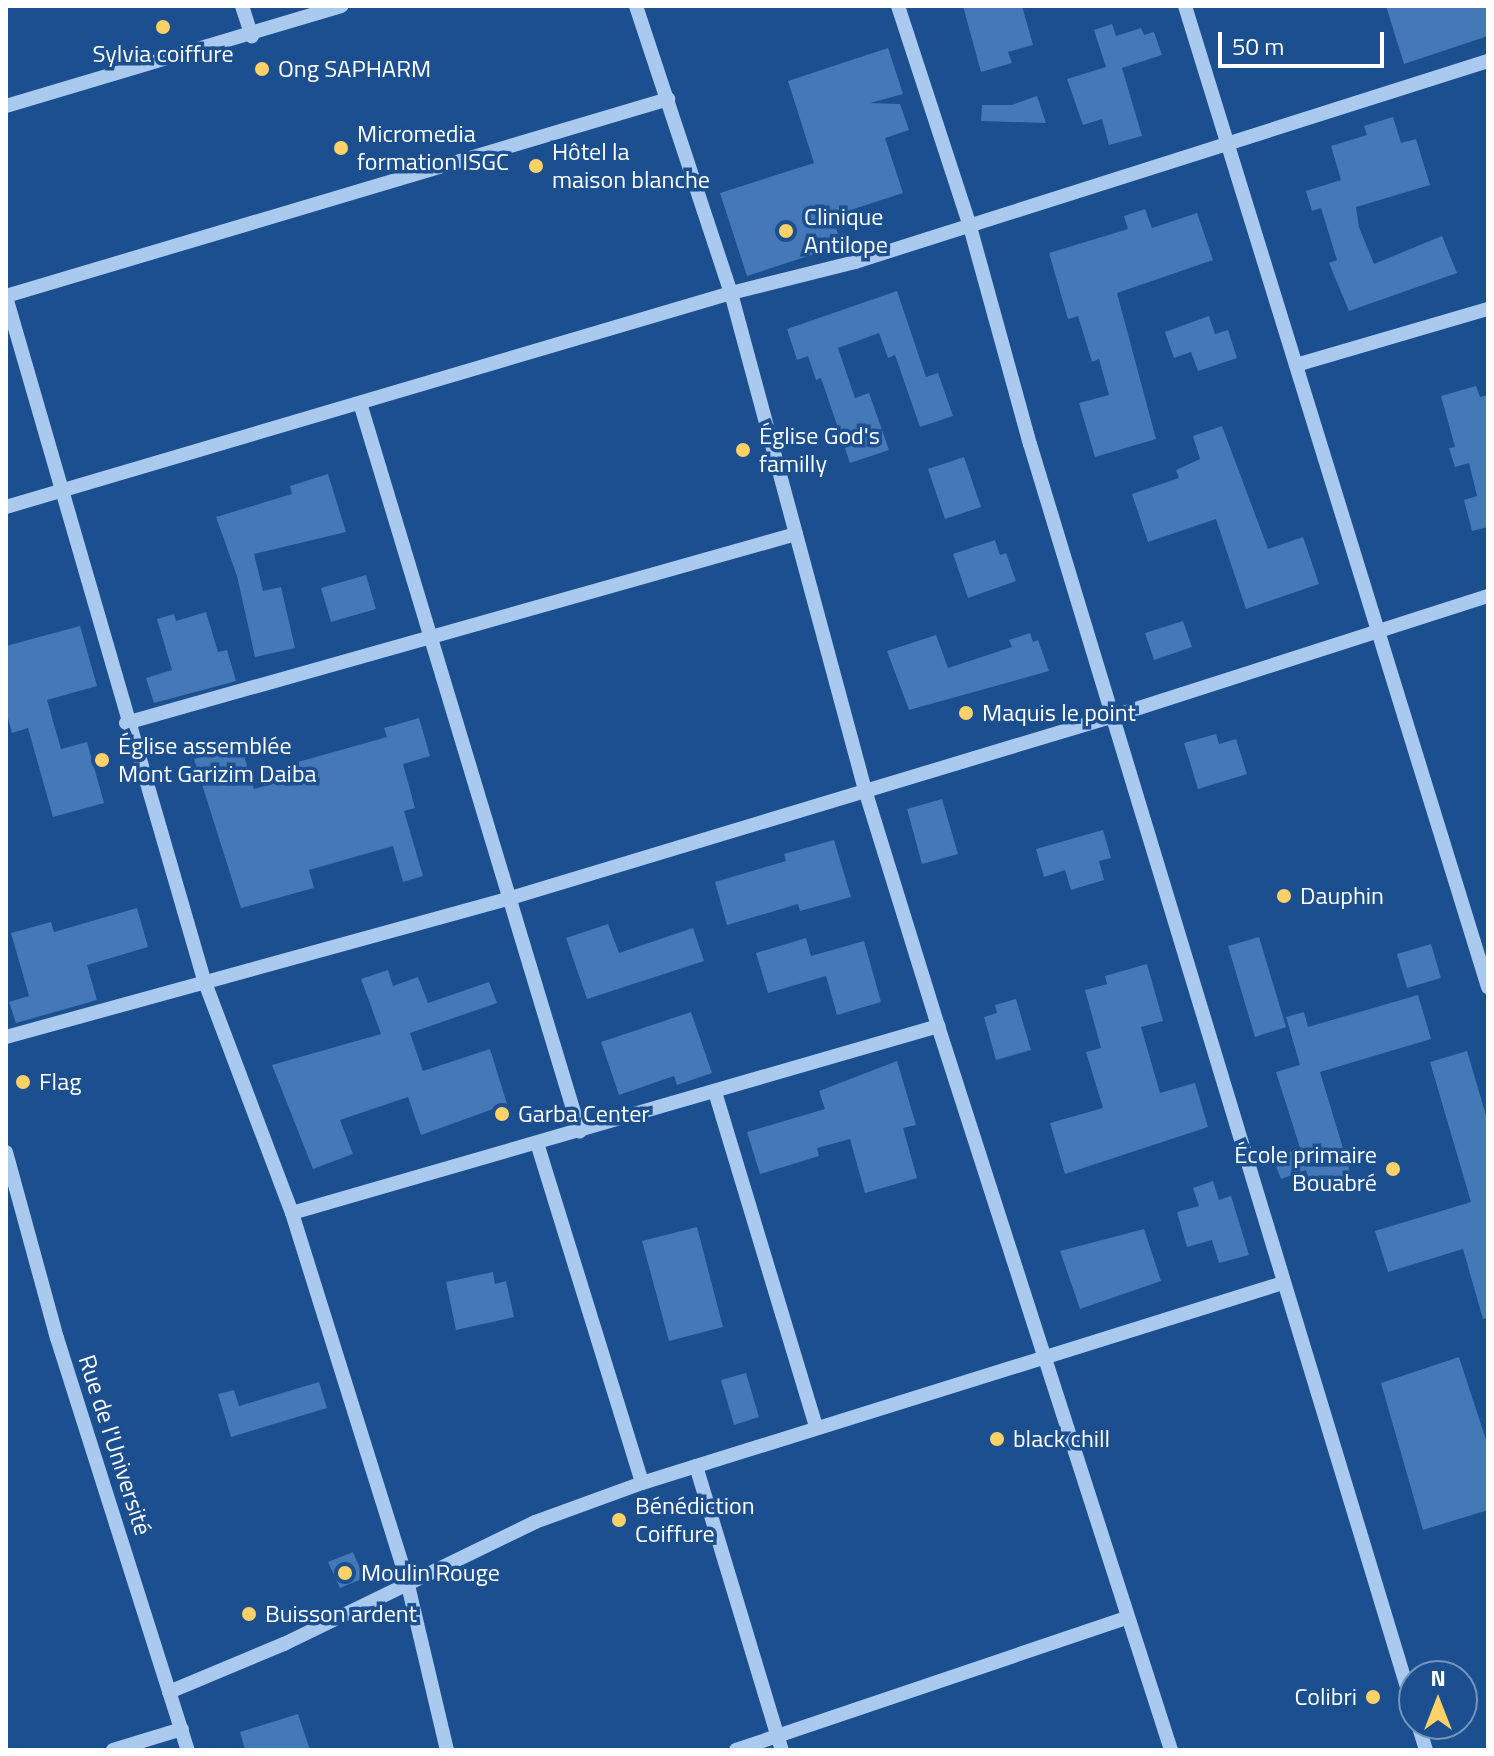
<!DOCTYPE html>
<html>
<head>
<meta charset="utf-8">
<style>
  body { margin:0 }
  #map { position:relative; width:1494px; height:1756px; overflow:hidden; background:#1b4f8f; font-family:"Titillium Web",sans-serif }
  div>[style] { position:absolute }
  .building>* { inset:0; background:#4478b7 }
  .minor>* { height:14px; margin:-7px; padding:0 7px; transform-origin:7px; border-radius:7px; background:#a9c9ee }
  .dots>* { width:22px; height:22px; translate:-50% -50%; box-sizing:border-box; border:4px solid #1b4f8f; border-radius:50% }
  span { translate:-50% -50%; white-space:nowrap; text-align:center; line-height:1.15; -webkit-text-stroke:7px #1b4f8f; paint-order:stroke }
  .poi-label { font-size:24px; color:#fff }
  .left { translate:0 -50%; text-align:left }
  .right { translate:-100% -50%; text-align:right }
  .street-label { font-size:24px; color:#fff }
  .frame { position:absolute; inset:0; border:8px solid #fff; pointer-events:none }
  .north { position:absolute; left:1398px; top:1660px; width:80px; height:80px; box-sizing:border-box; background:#1b4f8f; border:2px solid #7695bc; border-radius:50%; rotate:0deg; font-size:22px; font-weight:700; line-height:32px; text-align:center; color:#fff }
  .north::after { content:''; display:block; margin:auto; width:28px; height:36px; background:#ffd166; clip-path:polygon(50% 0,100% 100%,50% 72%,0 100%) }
  .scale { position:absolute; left:1218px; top:32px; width:166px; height:36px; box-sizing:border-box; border:4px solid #fff; border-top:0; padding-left:10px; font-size:24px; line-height:28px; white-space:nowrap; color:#fff; -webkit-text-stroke:6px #1b4f8f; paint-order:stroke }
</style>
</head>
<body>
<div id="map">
  <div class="building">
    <div style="clip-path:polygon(963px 6px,1022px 6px,1033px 45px,1008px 52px,1012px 63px,981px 72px)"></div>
    <div style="clip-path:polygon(1386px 6px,1488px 6px,1488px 36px,1404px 64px)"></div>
    <div style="clip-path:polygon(1112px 24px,1116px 36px,1141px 28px,1144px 35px,1154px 32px,1162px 55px,1122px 68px,1142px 136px,1109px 145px,1102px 119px,1083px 125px,1067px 79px,1106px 67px,1094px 30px)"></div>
    <div style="clip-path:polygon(888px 48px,903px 94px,870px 103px,900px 104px,909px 130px,885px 138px,903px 193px,832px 216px,842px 245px,747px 276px,720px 193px,814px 163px,788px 81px)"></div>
    <div style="clip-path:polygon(1037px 96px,1046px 123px,981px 121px,982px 105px,1012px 105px)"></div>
    <div style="clip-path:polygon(1393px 117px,1401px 143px,1416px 139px,1430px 185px,1356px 207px,1359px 227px,1374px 264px,1442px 236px,1457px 273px,1349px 311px,1329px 263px,1337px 260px,1321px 208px,1312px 211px,1306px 191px,1341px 180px,1331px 146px,1367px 135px,1364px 126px)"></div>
    <div style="clip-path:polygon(1145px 209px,1152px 228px,1197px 213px,1213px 260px,1117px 293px,1156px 439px,1095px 457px,1079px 403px,1109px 395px,1099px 359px,1092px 362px,1078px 316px,1068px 319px,1049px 253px,1128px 229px,1124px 216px)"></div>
    <div style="clip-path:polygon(897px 291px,926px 377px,938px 373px,953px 416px,920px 427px,895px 355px,888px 358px,879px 333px,838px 348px,855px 398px,869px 393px,889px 450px,850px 463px,821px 378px,816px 380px,808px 356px,797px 360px,787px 329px)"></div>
    <div style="clip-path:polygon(1209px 316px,1215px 334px,1228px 330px,1237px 358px,1198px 371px,1191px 352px,1174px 358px,1165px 332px)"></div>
    <div style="clip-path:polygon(1476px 386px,1480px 397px,1488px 395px,1488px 527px,1472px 531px,1464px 500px,1477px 496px,1469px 463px,1455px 467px,1449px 448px,1455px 447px,1441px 396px)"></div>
    <div style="clip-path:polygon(1222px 426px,1268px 549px,1303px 537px,1319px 584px,1246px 609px,1216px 519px,1148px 542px,1132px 494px,1179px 478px,1176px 470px,1200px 459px,1193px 436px)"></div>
    <div style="clip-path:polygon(964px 457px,981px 507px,945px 519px,928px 469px)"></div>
    <div style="clip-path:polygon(328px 474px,346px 532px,254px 554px,263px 591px,281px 587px,295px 648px,255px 657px,237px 576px,216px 517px,292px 494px,290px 486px)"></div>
    <div style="clip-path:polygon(995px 540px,1000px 555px,1006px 553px,1016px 581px,968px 598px,953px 554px)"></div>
    <div style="clip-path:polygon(366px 575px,376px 609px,331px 622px,321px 588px)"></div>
    <div style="clip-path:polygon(206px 612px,218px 652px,227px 650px,236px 681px,154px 703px,146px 678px,172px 670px,157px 619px,174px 614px,176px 621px)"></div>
    <div style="clip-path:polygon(1183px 621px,1192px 647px,1154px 660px,1145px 633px)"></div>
    <div style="clip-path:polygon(80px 626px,97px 686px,47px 700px,61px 749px,87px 742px,104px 803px,53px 817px,28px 728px,12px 733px,6px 711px,6px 646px)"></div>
    <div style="clip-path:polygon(1030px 633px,1033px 642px,1038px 640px,1049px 671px,909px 710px,887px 651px,936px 635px,948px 668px,1012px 647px,1009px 640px)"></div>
    <div style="clip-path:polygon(419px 718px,430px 756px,403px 764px,415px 808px,404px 811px,423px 876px,403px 882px,393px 846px,309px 870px,314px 888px,241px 908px,194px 759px,241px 746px,254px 789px,302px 776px,298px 762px,387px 737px,384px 728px)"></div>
    <div style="clip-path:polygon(1216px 734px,1219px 744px,1236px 739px,1247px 774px,1198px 789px,1184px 743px)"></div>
    <div style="clip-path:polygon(942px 799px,958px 854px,922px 864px,907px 809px)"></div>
    <div style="clip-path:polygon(1103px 830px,1111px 858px,1099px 861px,1104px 880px,1071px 890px,1065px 870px,1044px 877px,1036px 849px)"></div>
    <div style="clip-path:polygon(834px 840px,851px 897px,800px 911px,798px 904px,727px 925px,715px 882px,786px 861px,784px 854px)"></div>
    <div style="clip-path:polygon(137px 908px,148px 947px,87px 965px,97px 1000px,16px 1023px,9px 1002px,29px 996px,11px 933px,51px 922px,54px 932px)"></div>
    <div style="clip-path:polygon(608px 924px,619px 953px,693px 928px,704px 961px,587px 999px,566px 938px)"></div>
    <div style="clip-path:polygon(1259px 937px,1286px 1027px,1255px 1037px,1228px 946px)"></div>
    <div style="clip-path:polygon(806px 938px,811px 956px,864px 941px,881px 1002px,837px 1015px,826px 976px,768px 993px,756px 953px)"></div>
    <div style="clip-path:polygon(1431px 944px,1441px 978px,1407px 988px,1397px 954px)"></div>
    <div style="clip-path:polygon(1147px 964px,1163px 1021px,1141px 1027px,1160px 1093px,1195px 1083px,1208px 1127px,1065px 1174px,1050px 1123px,1103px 1108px,1086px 1052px,1101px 1048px,1085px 990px,1107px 984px,1105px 976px)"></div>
    <div style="clip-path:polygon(388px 970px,393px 986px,418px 977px,428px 1003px,489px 982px,497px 1003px,410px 1033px,423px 1071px,490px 1049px,507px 1104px,421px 1135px,408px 1097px,340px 1120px,353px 1154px,313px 1169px,272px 1065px,381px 1034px,361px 979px)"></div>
    <div style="clip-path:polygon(1418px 995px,1431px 1039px,1320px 1072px,1351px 1175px,1311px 1186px,1306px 1170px,1281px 1179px,1273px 1159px,1300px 1148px,1276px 1072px,1300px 1065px,1286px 1017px,1304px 1012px,1308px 1027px)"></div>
    <div style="clip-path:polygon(1016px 999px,1031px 1050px,996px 1060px,984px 1017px,997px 1013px,995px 1005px)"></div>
    <div style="clip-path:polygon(691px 1012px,712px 1073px,677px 1085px,674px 1076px,619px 1095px,601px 1042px)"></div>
    <div style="clip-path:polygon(1467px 1051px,1488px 1122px,1488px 1318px,1483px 1319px,1463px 1249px,1388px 1272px,1375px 1231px,1471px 1202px,1430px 1062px)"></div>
    <div style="clip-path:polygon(897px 1061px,916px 1125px,903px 1128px,917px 1178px,865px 1193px,850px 1139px,817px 1148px,819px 1156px,760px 1174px,747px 1132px,825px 1109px,819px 1091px)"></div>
    <div style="clip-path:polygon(1213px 1181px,1219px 1200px,1231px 1196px,1249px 1255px,1219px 1263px,1212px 1240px,1187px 1247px,1177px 1212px,1199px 1206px,1193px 1188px)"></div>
    <div style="clip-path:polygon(697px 1227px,723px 1327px,669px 1341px,642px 1241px)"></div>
    <div style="clip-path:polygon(1144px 1229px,1161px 1281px,1080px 1309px,1060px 1251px)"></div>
    <div style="clip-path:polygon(493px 1272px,495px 1284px,506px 1281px,514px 1317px,456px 1330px,446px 1282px)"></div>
    <div style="clip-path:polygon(1459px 1357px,1488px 1446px,1488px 1510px,1423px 1530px,1381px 1383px)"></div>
    <div style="clip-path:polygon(746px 1373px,759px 1417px,734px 1425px,721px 1380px)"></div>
    <div style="clip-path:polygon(319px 1382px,327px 1408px,231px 1437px,218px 1394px,234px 1390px,239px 1406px)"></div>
    <div style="clip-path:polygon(353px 1552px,364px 1578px,340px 1588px,328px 1562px)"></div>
    <div style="clip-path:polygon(298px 1714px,310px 1750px,245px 1750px,240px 1732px)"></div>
  </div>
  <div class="minor">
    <div style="left:242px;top:6px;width:32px;rotate:72deg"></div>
    <div style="left:636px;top:6px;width:302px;rotate:71.7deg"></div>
    <div style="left:731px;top:293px;width:515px;rotate:74.91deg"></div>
    <div style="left:865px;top:790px;width:247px;rotate:72.8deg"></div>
    <div style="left:938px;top:1026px;width:761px;rotate:72.16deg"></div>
    <div style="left:898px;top:6px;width:228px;rotate:71.9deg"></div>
    <div style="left:969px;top:223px;width:229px;rotate:74.6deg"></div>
    <div style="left:1030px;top:444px;width:1323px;rotate:73.13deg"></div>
    <div style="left:1185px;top:6px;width:1027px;rotate:72.84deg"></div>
    <div style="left:6px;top:106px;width:350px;rotate:-16.6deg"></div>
    <div style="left:6px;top:296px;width:691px;rotate:-16.57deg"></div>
    <div style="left:6px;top:297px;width:711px;rotate:73.83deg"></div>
    <div style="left:204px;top:980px;width:249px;rotate:69.3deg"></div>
    <div style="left:292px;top:1213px;width:386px;rotate:72.6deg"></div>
    <div style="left:407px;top:1581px;width:174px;rotate:76.7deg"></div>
    <div style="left:1296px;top:365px;width:200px;rotate:-16.3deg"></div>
    <div style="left:360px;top:403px;width:761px;rotate:73.21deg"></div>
    <div style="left:6px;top:507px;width:756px;rotate:-16.45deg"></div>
    <div style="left:731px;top:293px;width:128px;rotate:-14deg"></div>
    <div style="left:855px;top:262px;width:664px;rotate:-17.62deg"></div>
    <div style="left:126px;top:723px;width:696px;rotate:-15.75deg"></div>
    <div style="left:6px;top:1037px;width:520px;rotate:-15.4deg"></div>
    <div style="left:507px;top:899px;width:634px;rotate:-16.78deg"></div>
    <div style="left:1114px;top:716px;width:393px;rotate:-17.8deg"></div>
    <div style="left:715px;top:1092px;width:350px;rotate:73.2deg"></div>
    <div style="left:537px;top:1143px;width:356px;rotate:72.8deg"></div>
    <div style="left:6px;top:1152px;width:193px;rotate:74.7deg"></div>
    <div style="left:57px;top:1338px;width:432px;rotate:72.4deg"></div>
    <div style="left:292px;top:1213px;width:673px;rotate:-16.14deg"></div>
    <div style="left:696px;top:1466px;width:297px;rotate:73.2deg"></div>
    <div style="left:169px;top:1692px;width:125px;rotate:-22.7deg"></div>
    <div style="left:284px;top:1644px;width:279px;rotate:-25.9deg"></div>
    <div style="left:535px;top:1522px;width:114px;rotate:-20deg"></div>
    <div style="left:642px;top:1483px;width:671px;rotate:-17.33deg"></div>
    <div style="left:1418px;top:1724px;width:27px;rotate:73deg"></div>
    <div style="left:113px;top:1750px;width:72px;rotate:-16.9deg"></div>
    <div style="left:736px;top:1750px;width:413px;rotate:-18.7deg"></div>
  </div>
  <div class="dots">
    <div style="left:163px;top:27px;background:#ffd166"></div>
    <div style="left:262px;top:69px;background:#ffd166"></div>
    <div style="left:341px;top:148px;background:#ffd166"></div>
    <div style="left:536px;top:166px;background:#ffd166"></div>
    <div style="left:786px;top:231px;background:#ffd166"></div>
    <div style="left:743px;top:450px;background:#ffd166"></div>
    <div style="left:966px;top:713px;background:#ffd166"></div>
    <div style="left:102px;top:760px;background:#ffd166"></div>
    <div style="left:1284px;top:896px;background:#ffd166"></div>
    <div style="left:23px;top:1082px;background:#ffd166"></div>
    <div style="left:502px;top:1114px;background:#ffd166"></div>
    <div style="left:1393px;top:1169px;background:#ffd166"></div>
    <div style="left:997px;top:1439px;background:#ffd166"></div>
    <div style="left:619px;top:1520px;background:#ffd166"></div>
    <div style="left:345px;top:1573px;background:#ffd166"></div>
    <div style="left:249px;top:1614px;background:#ffd166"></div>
    <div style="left:1373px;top:1697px;background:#ffd166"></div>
  </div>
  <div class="poi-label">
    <span style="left:163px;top:54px">Sylvia coiffure</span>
    <span class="left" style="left:278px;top:69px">Ong SAPHARM</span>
    <span class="left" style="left:357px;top:148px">Micromedia<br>formation ISGC</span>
    <span class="left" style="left:552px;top:166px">Hôtel la<br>maison blanche</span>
    <span class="left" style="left:804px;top:231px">Clinique<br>Antilope</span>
    <span class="left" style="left:759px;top:450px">Église God's<br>familly</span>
    <span class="left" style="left:982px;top:713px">Maquis le point</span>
    <span class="left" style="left:118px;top:760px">Église assemblée<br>Mont Garizim Daiba</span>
    <span class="left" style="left:1300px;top:896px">Dauphin</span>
    <span class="left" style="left:39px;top:1082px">Flag</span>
    <span class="left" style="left:518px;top:1114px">Garba Center</span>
    <span class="right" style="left:1377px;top:1169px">École primaire<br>Bouabré</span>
    <span class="left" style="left:1013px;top:1439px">black chill</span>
    <span class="left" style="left:635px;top:1520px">Bénédiction<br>Coiffure</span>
    <span class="left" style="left:361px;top:1573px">Moulin Rouge</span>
    <span class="left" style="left:265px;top:1614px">Buisson ardent</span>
    <span class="right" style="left:1357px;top:1697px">Colibri</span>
  </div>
  <div class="street-label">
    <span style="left:115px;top:1445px;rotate:72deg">Rue de l'Université</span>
  </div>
  <div class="frame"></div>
  <div class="north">N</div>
  <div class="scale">50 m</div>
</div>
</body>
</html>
